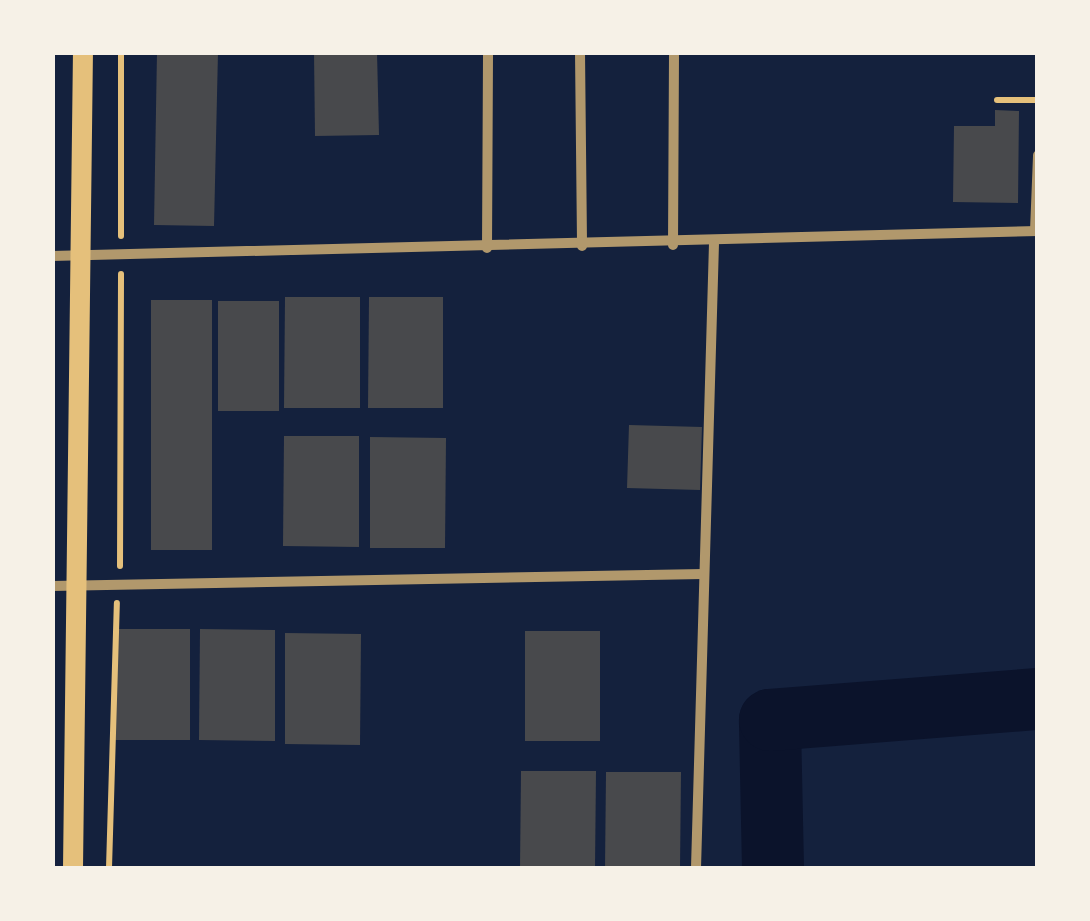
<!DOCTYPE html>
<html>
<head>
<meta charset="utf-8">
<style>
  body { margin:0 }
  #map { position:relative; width:1090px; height:921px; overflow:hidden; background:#14213d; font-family:"IBM Plex Serif",serif }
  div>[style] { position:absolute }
  .river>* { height:62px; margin:-31px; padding:0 31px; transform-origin:31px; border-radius:31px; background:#0b132b }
  .building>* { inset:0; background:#48494c }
  .path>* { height:6px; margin:-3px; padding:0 3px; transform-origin:3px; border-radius:3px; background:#e5c07b }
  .minor>* { height:10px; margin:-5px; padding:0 5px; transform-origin:5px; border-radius:5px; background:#b1986c }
  .secondary>* { height:20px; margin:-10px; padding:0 10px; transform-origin:10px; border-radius:10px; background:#e5c07b }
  span { translate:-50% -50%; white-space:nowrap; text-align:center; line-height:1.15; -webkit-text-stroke:10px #f6f1e7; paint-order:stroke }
  .frame { position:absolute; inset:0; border:55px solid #f6f1e7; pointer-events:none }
</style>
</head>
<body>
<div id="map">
  <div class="river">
    <div style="left:773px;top:868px;width:148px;rotate:-91.2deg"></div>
    <div style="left:770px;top:720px;width:269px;rotate:-4.5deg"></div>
  </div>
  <div class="building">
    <div style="clip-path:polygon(157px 52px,218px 52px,214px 226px,154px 225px)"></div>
    <div style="clip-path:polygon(314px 52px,377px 52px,379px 135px,315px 136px)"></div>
    <div style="clip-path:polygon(995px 110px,1019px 111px,1018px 203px,953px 202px,954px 126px,995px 126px)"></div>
    <div style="clip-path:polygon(285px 297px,360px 297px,360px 408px,284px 408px)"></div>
    <div style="clip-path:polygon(369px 297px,443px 297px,443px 408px,368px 408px)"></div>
    <div style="clip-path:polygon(151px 300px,212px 300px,212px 550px,151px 550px)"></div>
    <div style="clip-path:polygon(218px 301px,279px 301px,279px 411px,218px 411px)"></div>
    <div style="clip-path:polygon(629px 425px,702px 427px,700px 490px,627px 488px)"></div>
    <div style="clip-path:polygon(284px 436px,359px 436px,359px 547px,283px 546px)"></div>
    <div style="clip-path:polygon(370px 437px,446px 438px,445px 548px,370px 548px)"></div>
    <div style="clip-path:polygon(115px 629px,190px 629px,190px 740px,115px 740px)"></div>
    <div style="clip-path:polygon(200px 629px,275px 630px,275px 741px,199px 740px)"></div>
    <div style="clip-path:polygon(525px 631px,600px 631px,600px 741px,525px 741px)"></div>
    <div style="clip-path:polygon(285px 633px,361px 634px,360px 745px,285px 744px)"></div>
    <div style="clip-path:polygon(521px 771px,596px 771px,595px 868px,520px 868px)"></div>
    <div style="clip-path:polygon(606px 772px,681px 772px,680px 868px,605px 868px)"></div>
  </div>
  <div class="path">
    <div style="left:121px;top:52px;width:184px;rotate:90deg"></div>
    <div style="left:997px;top:100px;width:41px"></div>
    <div style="left:120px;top:566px;width:292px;rotate:-89.8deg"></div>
    <div style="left:109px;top:868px;width:265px;rotate:-88.3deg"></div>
  </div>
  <div class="minor">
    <div style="left:580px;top:52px;width:194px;rotate:89.4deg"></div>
    <div style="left:1035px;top:231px;width:76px;rotate:-87.7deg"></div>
    <div style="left:673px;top:245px;width:193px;rotate:-89.7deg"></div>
    <div style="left:487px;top:248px;width:196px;rotate:-89.7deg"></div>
    <div style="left:52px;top:256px;width:986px;rotate:-1.45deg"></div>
    <div style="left:52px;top:586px;width:651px;rotate:-1.06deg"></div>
    <div style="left:696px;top:868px;width:624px;rotate:-88.35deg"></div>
  </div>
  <div class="secondary">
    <div style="left:73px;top:868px;width:816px;rotate:-89.3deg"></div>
  </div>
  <div class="frame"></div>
</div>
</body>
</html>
